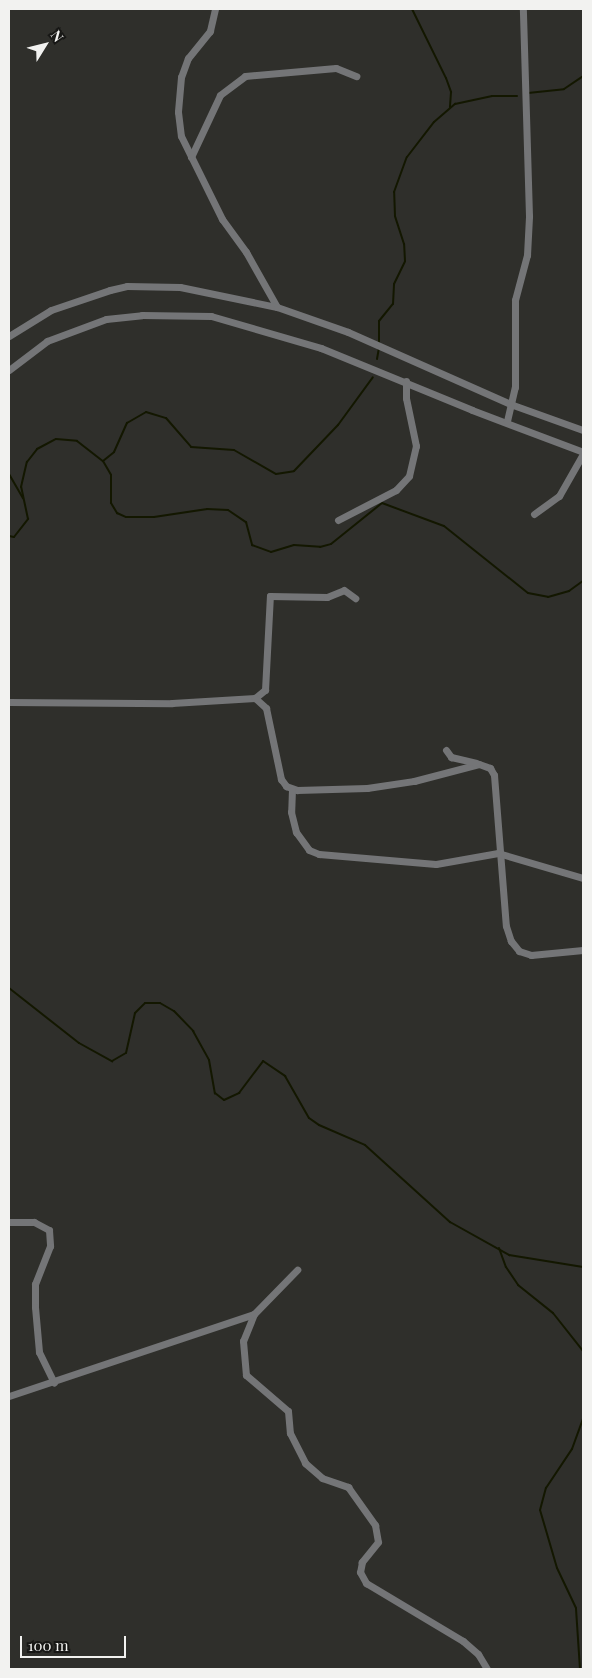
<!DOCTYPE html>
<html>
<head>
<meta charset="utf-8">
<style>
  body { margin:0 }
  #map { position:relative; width:592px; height:1678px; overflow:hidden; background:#2f2f2b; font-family:"Playfair Display",serif }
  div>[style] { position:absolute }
  .stream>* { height:2px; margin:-1px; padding:0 1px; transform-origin:1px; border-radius:1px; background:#131700 }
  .minor>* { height:7px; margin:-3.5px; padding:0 3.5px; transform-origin:3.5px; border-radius:3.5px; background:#747577 }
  span { translate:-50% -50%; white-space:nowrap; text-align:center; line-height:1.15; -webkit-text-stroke:5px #171715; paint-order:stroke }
  .frame { position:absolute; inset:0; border:10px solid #f2f2f0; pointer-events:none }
  .north { position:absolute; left:20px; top:20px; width:50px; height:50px; -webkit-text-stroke:4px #171715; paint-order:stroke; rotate:54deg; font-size:14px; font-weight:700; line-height:20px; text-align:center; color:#f2f2f0 }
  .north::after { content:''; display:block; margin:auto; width:18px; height:22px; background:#f2f2f0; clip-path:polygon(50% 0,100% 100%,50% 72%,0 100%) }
  .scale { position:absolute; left:20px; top:1636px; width:106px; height:22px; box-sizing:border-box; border:2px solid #f2f2f0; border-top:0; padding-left:6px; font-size:15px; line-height:18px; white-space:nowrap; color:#f2f2f0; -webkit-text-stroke:4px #171715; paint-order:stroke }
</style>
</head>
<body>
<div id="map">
  <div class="stream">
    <div style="left:412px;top:9px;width:77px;rotate:63.8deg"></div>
    <div style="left:446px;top:78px;width:15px;rotate:70deg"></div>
    <div style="left:451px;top:92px;width:15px;rotate:94deg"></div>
    <div style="left:528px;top:93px;width:36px;rotate:-6deg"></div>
    <div style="left:564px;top:89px;width:23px;rotate:-34deg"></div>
    <div style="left:379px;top:342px;width:21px;rotate:-90deg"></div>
    <div style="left:379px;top:321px;width:22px;rotate:-51deg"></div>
    <div style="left:393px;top:304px;width:20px;rotate:-87deg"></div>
    <div style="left:394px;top:284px;width:25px;rotate:-64deg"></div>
    <div style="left:405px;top:261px;width:17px;rotate:-93deg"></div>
    <div style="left:404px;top:244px;width:29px;rotate:-108deg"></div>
    <div style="left:395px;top:216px;width:24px;rotate:-92deg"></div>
    <div style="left:394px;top:192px;width:37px;rotate:-70deg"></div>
    <div style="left:407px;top:157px;width:44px;rotate:-52.4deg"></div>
    <div style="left:434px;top:122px;width:28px;rotate:-41deg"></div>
    <div style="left:455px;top:104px;width:38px;rotate:-12deg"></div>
    <div style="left:492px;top:96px;width:25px"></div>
    <div style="left:377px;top:359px;width:11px;rotate:-80deg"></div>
    <div style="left:9px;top:432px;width:19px;rotate:90deg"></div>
    <div style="left:103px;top:461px;width:14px;rotate:-39deg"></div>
    <div style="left:114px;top:452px;width:32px;rotate:-66deg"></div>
    <div style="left:127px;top:423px;width:22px;rotate:-30deg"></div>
    <div style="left:146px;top:412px;width:21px;rotate:17deg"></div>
    <div style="left:166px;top:418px;width:38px;rotate:49deg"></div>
    <div style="left:191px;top:447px;width:43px;rotate:4deg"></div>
    <div style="left:234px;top:450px;width:48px;rotate:29.7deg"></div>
    <div style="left:276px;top:474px;width:18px;rotate:-9deg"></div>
    <div style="left:294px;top:471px;width:64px;rotate:-46.3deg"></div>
    <div style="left:338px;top:425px;width:59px;rotate:-53.9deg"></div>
    <div style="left:9px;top:474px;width:28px;rotate:60deg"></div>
    <div style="left:9px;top:536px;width:5px;rotate:11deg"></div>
    <div style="left:14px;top:537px;width:23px;rotate:-52deg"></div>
    <div style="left:28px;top:519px;width:33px;rotate:-102deg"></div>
    <div style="left:21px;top:487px;width:26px;rotate:-77deg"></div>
    <div style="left:27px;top:462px;width:16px;rotate:-52deg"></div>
    <div style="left:37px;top:449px;width:21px;rotate:-28deg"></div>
    <div style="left:56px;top:439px;width:21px;rotate:5deg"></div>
    <div style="left:77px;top:441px;width:33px;rotate:38deg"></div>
    <div style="left:103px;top:461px;width:16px;rotate:60deg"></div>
    <div style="left:111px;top:475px;width:28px;rotate:90deg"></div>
    <div style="left:111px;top:503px;width:12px;rotate:59deg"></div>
    <div style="left:117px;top:513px;width:10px;rotate:24deg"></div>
    <div style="left:126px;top:517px;width:28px"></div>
    <div style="left:154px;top:517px;width:54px;rotate:-8.6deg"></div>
    <div style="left:207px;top:509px;width:21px;rotate:3deg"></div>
    <div style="left:228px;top:510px;width:22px;rotate:34deg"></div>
    <div style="left:246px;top:522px;width:24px;rotate:75deg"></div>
    <div style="left:252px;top:545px;width:20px;rotate:20deg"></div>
    <div style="left:271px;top:552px;width:24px;rotate:-17deg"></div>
    <div style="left:294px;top:545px;width:26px;rotate:4deg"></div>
    <div style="left:320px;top:547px;width:11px;rotate:-15deg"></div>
    <div style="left:331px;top:544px;width:65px;rotate:-38.8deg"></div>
    <div style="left:382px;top:503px;width:66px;rotate:20.4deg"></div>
    <div style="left:444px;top:526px;width:107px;rotate:38.6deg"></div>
    <div style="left:528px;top:593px;width:20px;rotate:11deg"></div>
    <div style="left:548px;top:597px;width:22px;rotate:-16deg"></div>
    <div style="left:569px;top:591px;width:17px;rotate:-36deg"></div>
    <div style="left:9px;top:988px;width:89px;rotate:38.2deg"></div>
    <div style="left:79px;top:1043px;width:38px;rotate:29deg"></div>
    <div style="left:112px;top:1061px;width:16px;rotate:-30deg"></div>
    <div style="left:126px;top:1053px;width:41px;rotate:-77.3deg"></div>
    <div style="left:135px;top:1013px;width:14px;rotate:-45deg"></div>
    <div style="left:145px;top:1003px;width:15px"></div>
    <div style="left:160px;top:1003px;width:16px;rotate:30deg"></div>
    <div style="left:174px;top:1011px;width:28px;rotate:46deg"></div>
    <div style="left:193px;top:1031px;width:33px;rotate:61deg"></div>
    <div style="left:209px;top:1060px;width:34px;rotate:80deg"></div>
    <div style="left:215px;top:1093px;width:11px;rotate:38deg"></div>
    <div style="left:224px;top:1100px;width:17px;rotate:-25deg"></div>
    <div style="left:239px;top:1093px;width:40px;rotate:-53deg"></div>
    <div style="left:263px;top:1061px;width:27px;rotate:34deg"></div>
    <div style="left:285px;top:1076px;width:48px;rotate:60.3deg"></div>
    <div style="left:309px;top:1118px;width:12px;rotate:35deg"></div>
    <div style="left:319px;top:1125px;width:50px;rotate:23.5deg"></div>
    <div style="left:365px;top:1145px;width:115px;rotate:42.2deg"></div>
    <div style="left:450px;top:1222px;width:68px;rotate:29.2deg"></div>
    <div style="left:509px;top:1255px;width:75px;rotate:9.2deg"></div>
    <div style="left:499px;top:1248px;width:20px;rotate:70deg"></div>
    <div style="left:506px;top:1267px;width:22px;rotate:56deg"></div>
    <div style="left:518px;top:1285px;width:45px;rotate:38.7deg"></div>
    <div style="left:553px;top:1313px;width:48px;rotate:51.7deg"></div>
    <div style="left:580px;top:1669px;width:61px;rotate:-93.8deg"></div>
    <div style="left:576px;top:1608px;width:44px;rotate:-115.4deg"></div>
    <div style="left:557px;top:1568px;width:60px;rotate:-106.3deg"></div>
    <div style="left:540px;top:1510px;width:23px;rotate:-75deg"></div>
    <div style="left:546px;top:1488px;width:47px;rotate:-56.3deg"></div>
    <div style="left:572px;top:1449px;width:32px;rotate:-70deg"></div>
  </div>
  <div class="minor">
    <div style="left:215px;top:9px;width:23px;rotate:103deg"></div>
    <div style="left:210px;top:31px;width:35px;rotate:129deg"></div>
    <div style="left:188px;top:58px;width:20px;rotate:110deg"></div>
    <div style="left:181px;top:77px;width:35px;rotate:95deg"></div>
    <div style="left:178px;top:112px;width:24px;rotate:83deg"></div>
    <div style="left:181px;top:136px;width:93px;rotate:63.7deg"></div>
    <div style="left:222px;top:219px;width:41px;rotate:54deg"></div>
    <div style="left:246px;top:252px;width:63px;rotate:60.6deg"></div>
    <div style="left:191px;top:157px;width:68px;rotate:-64.9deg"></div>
    <div style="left:220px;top:95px;width:31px;rotate:-37deg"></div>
    <div style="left:245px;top:76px;width:91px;rotate:-5deg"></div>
    <div style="left:336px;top:68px;width:22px;rotate:22deg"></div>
    <div style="left:9px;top:336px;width:49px;rotate:-31.8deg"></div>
    <div style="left:51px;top:310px;width:62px;rotate:-18.7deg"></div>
    <div style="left:110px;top:290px;width:17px;rotate:-13deg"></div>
    <div style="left:127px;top:286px;width:53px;rotate:1.1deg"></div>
    <div style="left:180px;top:287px;width:99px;rotate:11.7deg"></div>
    <div style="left:277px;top:307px;width:75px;rotate:19.4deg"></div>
    <div style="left:348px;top:332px;width:180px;rotate:23.9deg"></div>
    <div style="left:513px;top:405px;width:74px;rotate:19.7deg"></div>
    <div style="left:9px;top:370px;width:48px;rotate:-37.3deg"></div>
    <div style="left:47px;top:341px;width:63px;rotate:-20.4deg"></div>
    <div style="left:106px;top:319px;width:36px;rotate:-6deg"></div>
    <div style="left:142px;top:315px;width:69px;rotate:0.8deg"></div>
    <div style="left:211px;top:316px;width:115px;rotate:16.2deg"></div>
    <div style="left:321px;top:348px;width:163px;rotate:22.3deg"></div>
    <div style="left:472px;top:410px;width:119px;rotate:20.7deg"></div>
    <div style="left:507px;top:421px;width:35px;rotate:-77deg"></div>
    <div style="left:515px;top:387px;width:87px;rotate:-90deg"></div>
    <div style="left:515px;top:300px;width:47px;rotate:-75.1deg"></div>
    <div style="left:527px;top:255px;width:39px;rotate:-87deg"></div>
    <div style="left:529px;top:216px;width:207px;rotate:-91.7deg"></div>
    <div style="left:534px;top:514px;width:31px;rotate:-36deg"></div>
    <div style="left:559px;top:496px;width:48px;rotate:-60.3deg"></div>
    <div style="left:338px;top:520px;width:65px;rotate:-27.3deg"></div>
    <div style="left:396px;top:490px;width:19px;rotate:-47deg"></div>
    <div style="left:409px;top:476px;width:31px;rotate:-77deg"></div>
    <div style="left:416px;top:446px;width:49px;rotate:-101.8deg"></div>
    <div style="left:406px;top:398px;width:17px;rotate:-90deg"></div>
    <div style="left:255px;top:698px;width:13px;rotate:-39deg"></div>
    <div style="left:265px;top:690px;width:94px;rotate:-87deg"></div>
    <div style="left:270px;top:596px;width:57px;rotate:1deg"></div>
    <div style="left:327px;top:597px;width:18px;rotate:-22deg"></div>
    <div style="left:344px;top:590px;width:14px;rotate:36deg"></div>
    <div style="left:9px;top:702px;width:163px;rotate:0.4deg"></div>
    <div style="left:172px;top:703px;width:83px;rotate:-3.4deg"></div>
    <div style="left:255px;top:698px;width:15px;rotate:42deg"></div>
    <div style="left:266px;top:708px;width:73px;rotate:78.1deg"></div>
    <div style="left:281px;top:779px;width:9px;rotate:54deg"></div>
    <div style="left:286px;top:786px;width:12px;rotate:20deg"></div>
    <div style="left:297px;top:790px;width:70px;rotate:-1.6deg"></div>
    <div style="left:367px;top:788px;width:48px;rotate:-8.5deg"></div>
    <div style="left:414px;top:781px;width:67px;rotate:-14.7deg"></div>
    <div style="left:479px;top:764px;width:12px;rotate:20deg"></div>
    <div style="left:490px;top:768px;width:8px;rotate:60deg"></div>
    <div style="left:494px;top:775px;width:151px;rotate:85.5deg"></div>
    <div style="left:506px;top:926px;width:16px;rotate:72deg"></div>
    <div style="left:511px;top:941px;width:13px;rotate:51deg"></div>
    <div style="left:519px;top:951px;width:13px;rotate:18deg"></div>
    <div style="left:531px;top:955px;width:52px;rotate:-5.5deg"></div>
    <div style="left:446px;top:750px;width:9px;rotate:54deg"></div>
    <div style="left:451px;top:757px;width:26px;rotate:13deg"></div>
    <div style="left:292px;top:789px;width:23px;rotate:92deg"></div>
    <div style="left:291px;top:812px;width:21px;rotate:76deg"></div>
    <div style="left:296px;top:832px;width:22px;rotate:54deg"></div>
    <div style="left:309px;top:850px;width:11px;rotate:22deg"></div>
    <div style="left:319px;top:854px;width:117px;rotate:4.9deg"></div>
    <div style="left:436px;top:864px;width:63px;rotate:-10.1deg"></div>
    <div style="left:498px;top:853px;width:89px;rotate:16.4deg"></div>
    <div style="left:9px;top:1222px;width:25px"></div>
    <div style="left:34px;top:1222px;width:17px;rotate:28deg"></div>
    <div style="left:49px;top:1230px;width:16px;rotate:86deg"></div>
    <div style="left:50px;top:1246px;width:41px;rotate:111.5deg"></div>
    <div style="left:35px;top:1284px;width:23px;rotate:90deg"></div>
    <div style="left:35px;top:1307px;width:45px;rotate:84.9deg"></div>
    <div style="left:39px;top:1352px;width:34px;rotate:64deg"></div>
    <div style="left:254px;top:1314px;width:29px;rotate:112deg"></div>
    <div style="left:243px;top:1341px;width:34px;rotate:85deg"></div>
    <div style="left:246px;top:1375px;width:55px;rotate:40.6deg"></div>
    <div style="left:288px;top:1411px;width:22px;rotate:85deg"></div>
    <div style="left:290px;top:1433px;width:34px;rotate:63deg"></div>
    <div style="left:305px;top:1463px;width:23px;rotate:41deg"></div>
    <div style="left:322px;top:1478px;width:28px;rotate:19deg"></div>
    <div style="left:348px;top:1487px;width:47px;rotate:54.6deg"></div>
    <div style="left:375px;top:1525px;width:17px;rotate:80deg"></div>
    <div style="left:378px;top:1542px;width:26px;rotate:129deg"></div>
    <div style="left:362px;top:1562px;width:10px;rotate:101deg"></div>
    <div style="left:360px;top:1572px;width:13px;rotate:61deg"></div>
    <div style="left:366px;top:1583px;width:113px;rotate:30.9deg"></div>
    <div style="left:463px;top:1641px;width:20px;rotate:41deg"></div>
    <div style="left:478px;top:1654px;width:17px;rotate:59deg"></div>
    <div style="left:9px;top:1396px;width:258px;rotate:-18.5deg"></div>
    <div style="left:254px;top:1314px;width:62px;rotate:-45.7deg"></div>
  </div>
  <div class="frame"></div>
  <div class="north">N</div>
  <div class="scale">100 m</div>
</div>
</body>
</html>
